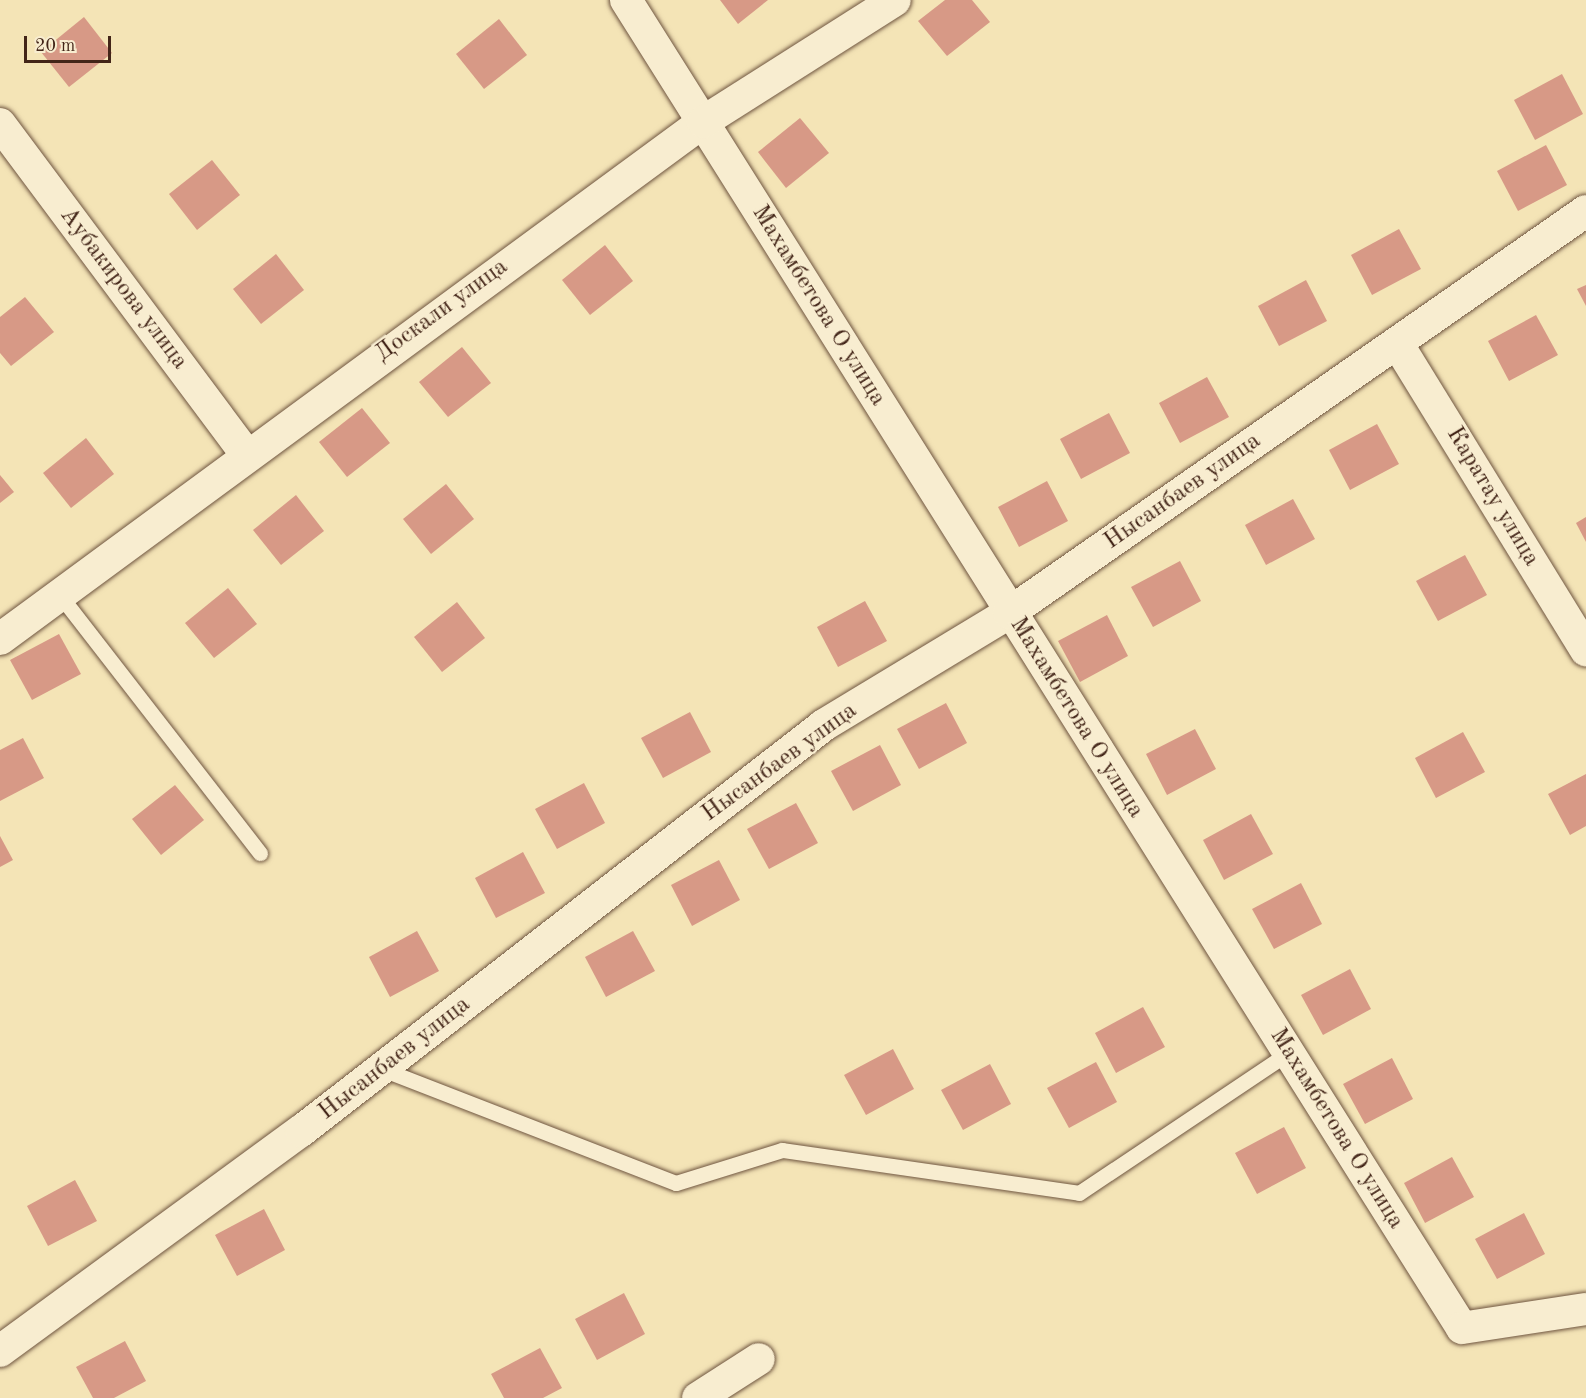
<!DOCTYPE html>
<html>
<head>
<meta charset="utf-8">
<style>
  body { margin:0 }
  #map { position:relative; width:1586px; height:1398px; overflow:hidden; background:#f4e4b6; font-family:"Old Standard TT",serif }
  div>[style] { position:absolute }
  .building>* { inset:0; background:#d79986 }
  .roads { filter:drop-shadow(0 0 2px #6f5540) drop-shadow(0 0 2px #6f5540) }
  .service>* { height:15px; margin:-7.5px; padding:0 7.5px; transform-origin:7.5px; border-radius:7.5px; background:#f8edd0 }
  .minor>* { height:32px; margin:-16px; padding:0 16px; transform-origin:16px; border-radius:16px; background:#f8edd0 }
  span { translate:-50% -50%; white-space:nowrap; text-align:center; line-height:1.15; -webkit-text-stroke:5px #f8edd0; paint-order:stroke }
  .street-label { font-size:24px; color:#432518 }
  .scale { position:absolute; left:24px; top:36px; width:87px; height:27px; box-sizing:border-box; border:3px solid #432518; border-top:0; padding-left:8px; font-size:18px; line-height:21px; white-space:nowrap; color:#432518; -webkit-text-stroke:4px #f8edd0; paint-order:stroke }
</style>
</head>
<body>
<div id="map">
  <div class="building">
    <div style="clip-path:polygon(720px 0,768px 0,738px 24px)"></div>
    <div style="clip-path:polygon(945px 0,972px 0,990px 22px,947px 56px,918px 21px)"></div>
    <div style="clip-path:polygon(84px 17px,112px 53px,69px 87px,41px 52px)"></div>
    <div style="clip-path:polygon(499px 19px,527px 55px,484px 89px,456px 54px)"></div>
    <div style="clip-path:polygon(1562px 74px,1583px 114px,1535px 140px,1514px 100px)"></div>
    <div style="clip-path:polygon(800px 118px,829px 153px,786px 188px,758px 152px)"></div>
    <div style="clip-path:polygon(1546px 145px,1567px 185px,1518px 211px,1497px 171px)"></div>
    <div style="clip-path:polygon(212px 160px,240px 195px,197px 230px,169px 194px)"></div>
    <div style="clip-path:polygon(1399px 229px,1421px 269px,1372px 295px,1351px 255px)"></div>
    <div style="clip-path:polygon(605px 245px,633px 281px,590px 315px,562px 280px)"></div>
    <div style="clip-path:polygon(276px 254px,304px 290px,261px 324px,233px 289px)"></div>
    <div style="clip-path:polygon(1306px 280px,1327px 321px,1279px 346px,1258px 306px)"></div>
    <div style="clip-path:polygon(1586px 285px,1586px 306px,1577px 289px)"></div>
    <div style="clip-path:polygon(25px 297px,54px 332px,11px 366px,0 353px,0 317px)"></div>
    <div style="clip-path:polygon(1536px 315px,1558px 355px,1509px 381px,1488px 341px)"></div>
    <div style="clip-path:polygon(462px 347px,491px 383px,448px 417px,419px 382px)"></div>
    <div style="clip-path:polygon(1207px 377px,1229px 417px,1180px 443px,1159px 403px)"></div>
    <div style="clip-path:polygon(362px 408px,390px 443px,347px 477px,319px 442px)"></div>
    <div style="clip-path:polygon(1109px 413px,1130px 453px,1081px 479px,1060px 439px)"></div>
    <div style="clip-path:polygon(1377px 424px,1399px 464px,1350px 490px,1329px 450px)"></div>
    <div style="clip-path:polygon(86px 438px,114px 474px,71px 508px,43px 473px)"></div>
    <div style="clip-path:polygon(0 475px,14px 492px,0 503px)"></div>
    <div style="clip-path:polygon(1047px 481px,1068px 521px,1019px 547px,998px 507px)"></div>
    <div style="clip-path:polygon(446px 484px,474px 519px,431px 554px,403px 519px)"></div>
    <div style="clip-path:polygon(296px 495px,324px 531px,281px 565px,253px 530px)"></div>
    <div style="clip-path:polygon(1293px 499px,1315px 539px,1266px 565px,1245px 525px)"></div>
    <div style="clip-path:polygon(1586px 517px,1586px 542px,1576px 523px)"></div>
    <div style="clip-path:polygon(1465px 555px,1487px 595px,1438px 621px,1416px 581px)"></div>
    <div style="clip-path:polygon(1180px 561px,1201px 601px,1153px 627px,1131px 587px)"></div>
    <div style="clip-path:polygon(228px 588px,257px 624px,214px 658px,185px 623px)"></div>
    <div style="clip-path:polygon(865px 601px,887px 641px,838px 667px,817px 627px)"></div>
    <div style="clip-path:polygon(457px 602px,485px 638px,442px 672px,414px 637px)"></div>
    <div style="clip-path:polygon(1107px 615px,1128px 656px,1080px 682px,1058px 641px)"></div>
    <div style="clip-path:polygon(59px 634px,81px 674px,32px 700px,10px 660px)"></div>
    <div style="clip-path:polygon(946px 703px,967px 743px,919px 769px,897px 729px)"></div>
    <div style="clip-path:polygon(690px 712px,711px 752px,663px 778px,641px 738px)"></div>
    <div style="clip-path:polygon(1195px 729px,1216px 769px,1167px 795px,1146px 754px)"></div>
    <div style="clip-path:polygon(1463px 732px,1485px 772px,1436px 798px,1415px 758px)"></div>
    <div style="clip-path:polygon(23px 738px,44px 778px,0 801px,0 750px)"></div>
    <div style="clip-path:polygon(880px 745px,901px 785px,853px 811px,831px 771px)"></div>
    <div style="clip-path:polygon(1586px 774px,1586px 826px,1570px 835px,1548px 794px)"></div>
    <div style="clip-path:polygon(584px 783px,605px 823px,557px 849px,535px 809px)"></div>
    <div style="clip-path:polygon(175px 785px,204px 820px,161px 855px,132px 819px)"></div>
    <div style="clip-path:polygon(796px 803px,818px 843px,769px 869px,747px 829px)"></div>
    <div style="clip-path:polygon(1251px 814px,1273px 854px,1224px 880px,1203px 840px)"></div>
    <div style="clip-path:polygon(0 836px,13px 860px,0 867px)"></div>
    <div style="clip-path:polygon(523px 852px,545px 893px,496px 918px,475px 878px)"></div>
    <div style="clip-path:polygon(719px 860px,740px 900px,692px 926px,671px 885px)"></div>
    <div style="clip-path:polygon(1301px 883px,1322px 924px,1274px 949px,1252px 909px)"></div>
    <div style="clip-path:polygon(417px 931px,439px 971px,390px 997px,369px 957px)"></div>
    <div style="clip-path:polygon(633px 931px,655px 971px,606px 997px,585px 957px)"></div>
    <div style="clip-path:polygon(1350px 969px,1371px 1009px,1323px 1035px,1301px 995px)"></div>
    <div style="clip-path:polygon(1143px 1007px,1165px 1047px,1116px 1073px,1095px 1033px)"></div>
    <div style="clip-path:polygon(893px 1049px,914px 1089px,866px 1115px,844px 1075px)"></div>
    <div style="clip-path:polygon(1392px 1058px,1413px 1099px,1365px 1124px,1343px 1084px)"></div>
    <div style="clip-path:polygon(1096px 1062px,1117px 1102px,1069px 1128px,1047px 1088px)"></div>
    <div style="clip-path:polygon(990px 1064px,1011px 1104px,963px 1130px,941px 1090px)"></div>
    <div style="clip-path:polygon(1284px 1127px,1306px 1168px,1257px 1194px,1235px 1153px)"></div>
    <div style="clip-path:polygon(1452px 1157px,1474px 1197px,1425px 1223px,1404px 1183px)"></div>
    <div style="clip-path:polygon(75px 1180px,97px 1221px,48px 1246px,27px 1206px)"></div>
    <div style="clip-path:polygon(264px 1209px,285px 1250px,237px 1276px,215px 1235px)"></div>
    <div style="clip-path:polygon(1524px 1213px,1545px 1254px,1497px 1279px,1475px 1239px)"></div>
    <div style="clip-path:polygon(624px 1293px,645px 1334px,597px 1360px,575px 1319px)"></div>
    <div style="clip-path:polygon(125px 1341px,146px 1381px,114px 1398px,93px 1398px,76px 1367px)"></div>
    <div style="clip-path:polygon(540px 1348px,562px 1388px,543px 1398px,504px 1398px,491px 1374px)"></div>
  </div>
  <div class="roads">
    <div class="service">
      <div style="left:59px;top:594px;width:328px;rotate:52.2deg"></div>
      <div style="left:382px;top:1069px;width:315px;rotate:21.2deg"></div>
      <div style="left:676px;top:1183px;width:111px;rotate:-17.3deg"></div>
      <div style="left:782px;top:1150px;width:300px;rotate:8.2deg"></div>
      <div style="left:1079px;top:1193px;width:252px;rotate:-33.8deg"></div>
    </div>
    <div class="minor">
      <div style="left:626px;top:0;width:1569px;rotate:57.81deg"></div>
      <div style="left:1462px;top:1328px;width:125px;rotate:-8.7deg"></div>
      <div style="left:0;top:124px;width:412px;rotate:53.3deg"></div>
      <div style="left:1397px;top:343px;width:361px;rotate:58.4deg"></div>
      <div style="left:0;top:639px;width:873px;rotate:-36.33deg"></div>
      <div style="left:703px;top:122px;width:227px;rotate:-32.4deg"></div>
      <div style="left:0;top:1351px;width:373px;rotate:-36.2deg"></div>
      <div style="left:301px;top:1131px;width:662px;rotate:-37.82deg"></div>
      <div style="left:824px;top:725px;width:216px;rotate:-31.2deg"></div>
      <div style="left:1009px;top:613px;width:703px;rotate:-34.87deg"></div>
      <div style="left:698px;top:1398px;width:72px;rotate:-32.6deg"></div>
    </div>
  </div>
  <div class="street-label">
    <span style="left:123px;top:289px;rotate:53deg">Аубакирова улица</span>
    <span style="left:818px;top:306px;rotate:58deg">Махамбетова О улица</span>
    <span style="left:442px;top:311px;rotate:-36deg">Доскали улица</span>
    <span style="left:1183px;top:492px;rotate:-35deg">Нысанбаев улица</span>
    <span style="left:1492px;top:497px;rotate:59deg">Каратау улица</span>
    <span style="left:1076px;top:718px;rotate:58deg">Махамбетова О улица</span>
    <span style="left:780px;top:763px;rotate:-36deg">Нысанбаев улица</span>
    <span style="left:395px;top:1059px;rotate:-38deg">Нысанбаев улица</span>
    <span style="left:1336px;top:1129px;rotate:58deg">Махамбетова О улица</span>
  </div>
  <div class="scale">20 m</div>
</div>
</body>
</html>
